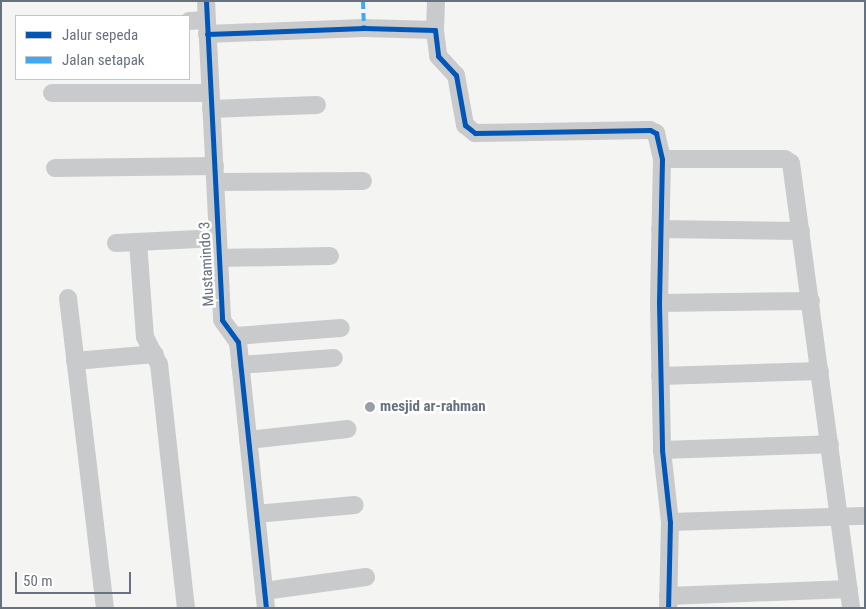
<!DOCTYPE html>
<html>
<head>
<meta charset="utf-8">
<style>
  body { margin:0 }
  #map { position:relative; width:866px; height:609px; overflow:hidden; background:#f4f4f3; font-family:"Roboto Condensed",sans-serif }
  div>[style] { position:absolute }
  .minor>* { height:18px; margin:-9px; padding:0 9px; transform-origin:9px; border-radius:9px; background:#c9cacb }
  .quiet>* { height:4px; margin-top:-2px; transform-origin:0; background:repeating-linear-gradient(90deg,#3fa9f5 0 8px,transparent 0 12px) }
  .cycleway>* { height:5px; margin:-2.5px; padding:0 2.5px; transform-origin:2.5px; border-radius:2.5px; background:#0057b8 }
  .dots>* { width:14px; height:14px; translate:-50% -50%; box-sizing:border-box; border:2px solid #fff; border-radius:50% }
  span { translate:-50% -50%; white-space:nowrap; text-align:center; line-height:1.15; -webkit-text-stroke:5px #fff; paint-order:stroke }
  .street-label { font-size:15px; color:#677180 }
  .poi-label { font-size:15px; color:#677180; font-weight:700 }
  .left { translate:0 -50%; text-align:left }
  .frame { position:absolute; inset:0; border:2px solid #677180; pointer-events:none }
  .legend { position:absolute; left:15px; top:15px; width:175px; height:65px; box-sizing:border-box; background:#fff; border:1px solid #c2c6cc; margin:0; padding:6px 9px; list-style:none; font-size:15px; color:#677180 }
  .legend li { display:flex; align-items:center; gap:10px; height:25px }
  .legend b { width:25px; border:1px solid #c2c6cc }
  .scale { position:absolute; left:15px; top:572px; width:116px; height:22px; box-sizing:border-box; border:2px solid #677180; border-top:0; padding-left:6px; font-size:15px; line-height:18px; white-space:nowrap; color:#677180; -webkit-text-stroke:4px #fff; paint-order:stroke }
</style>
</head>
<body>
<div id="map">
  <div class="minor">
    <div style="left:206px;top:1px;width:319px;rotate:87.1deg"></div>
    <div style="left:222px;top:320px;width:27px;rotate:54deg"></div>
    <div style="left:238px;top:342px;width:267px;rotate:84deg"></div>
    <div style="left:189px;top:21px;width:17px;rotate:-3deg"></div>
    <div style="left:435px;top:30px;width:29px;rotate:-88deg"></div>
    <div style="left:207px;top:34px;width:157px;rotate:-2.2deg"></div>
    <div style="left:364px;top:28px;width:71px;rotate:1.6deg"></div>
    <div style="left:435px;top:30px;width:26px;rotate:83deg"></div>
    <div style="left:438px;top:56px;width:26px;rotate:47deg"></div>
    <div style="left:456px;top:75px;width:51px;rotate:79.8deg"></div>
    <div style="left:465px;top:125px;width:13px;rotate:39deg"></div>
    <div style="left:475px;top:133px;width:175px;rotate:-1deg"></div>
    <div style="left:650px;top:130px;width:7px;rotate:27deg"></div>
    <div style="left:656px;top:133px;width:27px;rotate:77deg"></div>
    <div style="left:662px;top:159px;width:144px;rotate:91.2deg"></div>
    <div style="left:659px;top:303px;width:147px;rotate:88.8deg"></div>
    <div style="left:662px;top:450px;width:72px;rotate:83.7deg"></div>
    <div style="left:670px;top:522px;width:86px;rotate:91.3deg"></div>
    <div style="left:52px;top:93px;width:158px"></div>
    <div style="left:211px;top:109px;width:106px;rotate:-2.2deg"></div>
    <div style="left:662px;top:159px;width:123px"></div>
    <div style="left:785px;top:159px;width:7px;rotate:34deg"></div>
    <div style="left:791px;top:163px;width:449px;rotate:82.3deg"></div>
    <div style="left:55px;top:168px;width:160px;rotate:-0.7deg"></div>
    <div style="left:216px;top:182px;width:147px;rotate:-0.4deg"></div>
    <div style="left:660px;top:229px;width:141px;rotate:0.8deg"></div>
    <div style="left:138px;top:242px;width:95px;rotate:85.8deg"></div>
    <div style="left:145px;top:337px;width:30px;rotate:63deg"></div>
    <div style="left:159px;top:364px;width:245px;rotate:83.7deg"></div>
    <div style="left:116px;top:243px;width:102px;rotate:-2.8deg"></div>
    <div style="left:219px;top:258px;width:111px;rotate:-1deg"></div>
    <div style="left:68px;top:298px;width:312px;rotate:83.2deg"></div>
    <div style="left:659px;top:303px;width:152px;rotate:-0.8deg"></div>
    <div style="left:235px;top:336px;width:106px;rotate:-4.3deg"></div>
    <div style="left:75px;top:361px;width:80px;rotate:-5deg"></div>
    <div style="left:240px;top:365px;width:94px;rotate:-4.3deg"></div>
    <div style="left:660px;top:376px;width:160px;rotate:-1.8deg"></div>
    <div style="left:248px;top:440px;width:100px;rotate:-6.3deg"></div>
    <div style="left:662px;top:450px;width:168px;rotate:-2deg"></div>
    <div style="left:256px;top:514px;width:99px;rotate:-5.2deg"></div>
    <div style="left:670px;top:522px;width:195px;rotate:-1.8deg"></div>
    <div style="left:264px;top:591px;width:103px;rotate:-7.8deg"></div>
    <div style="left:668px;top:596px;width:181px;rotate:-2.2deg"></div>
  </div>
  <div class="quiet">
    <div style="left:363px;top:1px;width:27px;rotate:88deg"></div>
  </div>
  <div class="cycleway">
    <div style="left:206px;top:1px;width:319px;rotate:87.1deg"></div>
    <div style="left:222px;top:320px;width:27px;rotate:54deg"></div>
    <div style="left:238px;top:342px;width:267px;rotate:84deg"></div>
    <div style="left:207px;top:34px;width:157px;rotate:-2.2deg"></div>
    <div style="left:364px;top:28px;width:71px;rotate:1.6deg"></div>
    <div style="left:435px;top:30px;width:26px;rotate:83deg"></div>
    <div style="left:438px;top:56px;width:26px;rotate:47deg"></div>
    <div style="left:456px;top:75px;width:51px;rotate:79.8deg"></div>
    <div style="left:465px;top:125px;width:13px;rotate:39deg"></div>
    <div style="left:475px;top:133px;width:175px;rotate:-1deg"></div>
    <div style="left:650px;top:130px;width:7px;rotate:27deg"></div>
    <div style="left:656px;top:133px;width:27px;rotate:77deg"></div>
    <div style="left:662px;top:159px;width:144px;rotate:91.2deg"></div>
    <div style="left:659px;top:303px;width:147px;rotate:88.8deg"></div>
    <div style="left:662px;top:450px;width:72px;rotate:83.7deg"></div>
    <div style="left:670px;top:522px;width:86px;rotate:91.3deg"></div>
  </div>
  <div class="dots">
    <div style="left:370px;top:407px;background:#989fa8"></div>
  </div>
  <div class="street-label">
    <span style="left:207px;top:264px;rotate:-93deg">Mustamindo 3</span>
  </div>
  <div class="poi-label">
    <span class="left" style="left:380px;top:407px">mesjid ar-rahman</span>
  </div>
  <div class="frame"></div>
  <ul class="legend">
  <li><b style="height:6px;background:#0057b8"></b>Jalur sepeda</li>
  <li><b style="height:6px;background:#3fa9f5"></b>Jalan setapak</li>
  </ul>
  <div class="scale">50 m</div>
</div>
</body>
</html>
